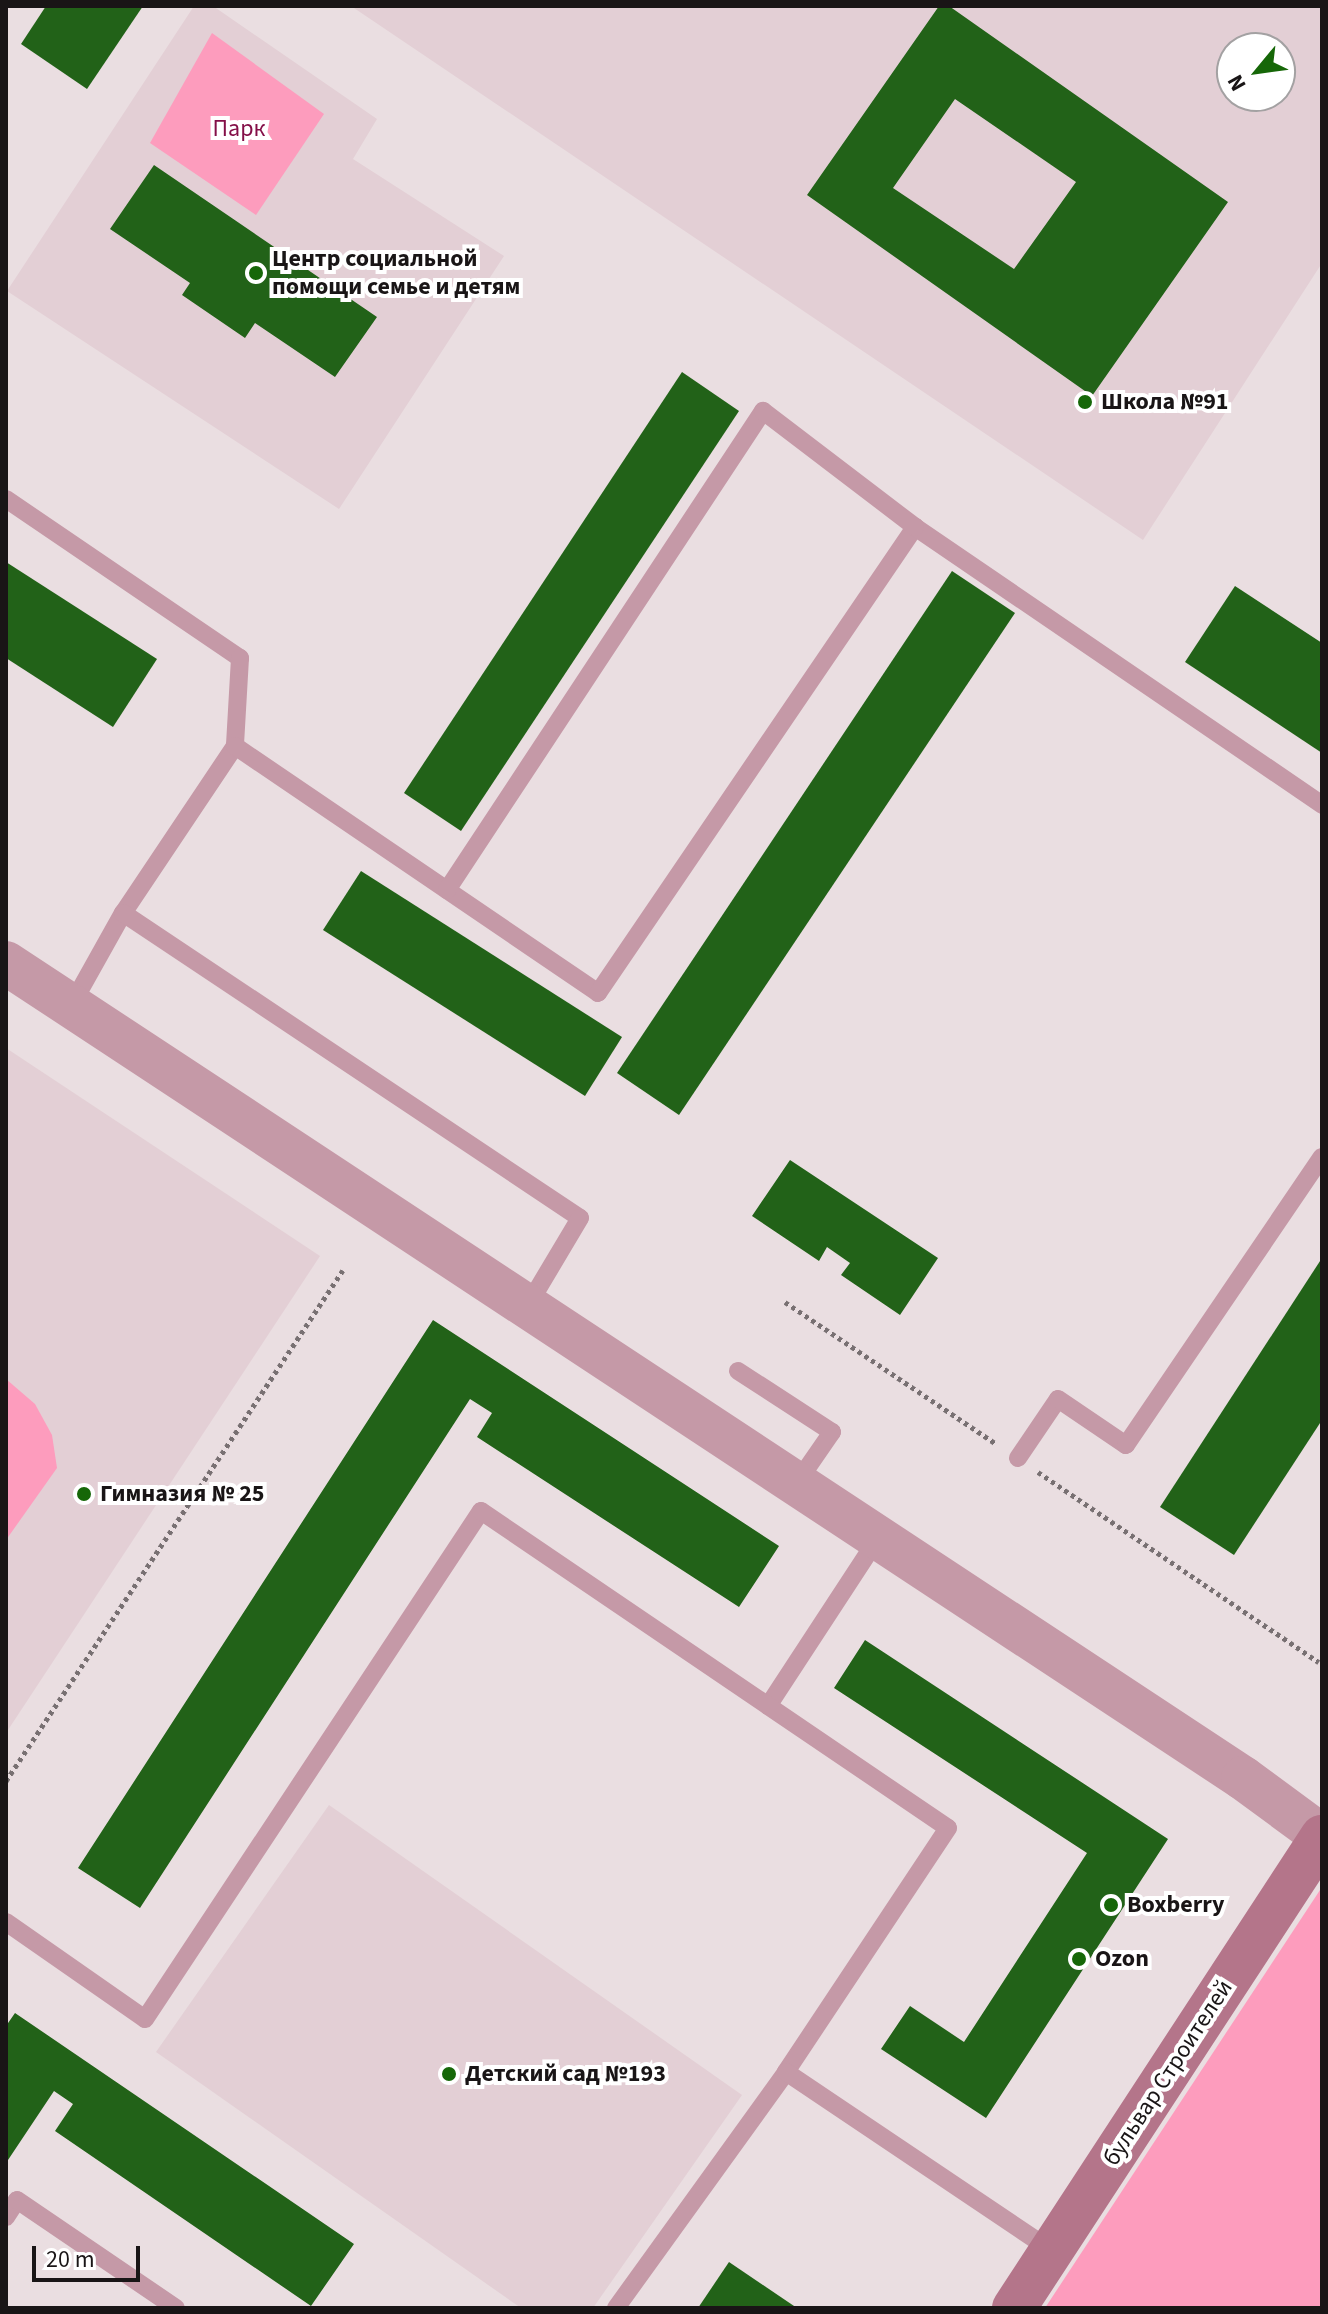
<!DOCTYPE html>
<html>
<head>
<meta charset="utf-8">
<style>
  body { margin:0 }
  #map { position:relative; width:1328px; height:2314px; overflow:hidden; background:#eadee1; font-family:"Source Sans 3",sans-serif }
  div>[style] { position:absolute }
  .built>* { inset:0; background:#e3cfd5 }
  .green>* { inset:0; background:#fd9cbd }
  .building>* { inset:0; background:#226218 }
  .path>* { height:5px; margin-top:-2.5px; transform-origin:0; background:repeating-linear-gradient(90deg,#787072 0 4px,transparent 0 8px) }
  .service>* { height:18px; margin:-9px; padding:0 9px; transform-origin:9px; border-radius:9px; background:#c599a7 }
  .tertiary>* { height:44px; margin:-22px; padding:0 22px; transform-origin:22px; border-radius:22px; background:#c599a7 }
  .secondary>* { height:44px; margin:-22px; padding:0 22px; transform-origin:22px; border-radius:22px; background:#b4758a }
  .dots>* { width:22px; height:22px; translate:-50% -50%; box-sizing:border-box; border:4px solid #fff; border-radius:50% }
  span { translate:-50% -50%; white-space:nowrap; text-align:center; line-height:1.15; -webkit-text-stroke:8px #fff; paint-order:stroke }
  .park-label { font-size:24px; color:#840f48 }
  .poi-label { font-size:24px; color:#191516; font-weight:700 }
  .left { translate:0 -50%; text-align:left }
  .street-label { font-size:24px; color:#191516 }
  .frame { position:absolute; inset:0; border:8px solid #191516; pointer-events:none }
  .north { position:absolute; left:1216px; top:32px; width:80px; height:80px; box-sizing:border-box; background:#fff; border:2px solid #a3a1a2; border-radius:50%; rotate:241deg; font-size:22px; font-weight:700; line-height:32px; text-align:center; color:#191516 }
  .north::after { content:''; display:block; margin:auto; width:28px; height:36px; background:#166708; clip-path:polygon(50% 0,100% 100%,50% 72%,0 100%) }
  .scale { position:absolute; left:32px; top:2246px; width:108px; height:36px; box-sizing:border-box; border:4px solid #191516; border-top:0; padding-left:10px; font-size:24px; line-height:28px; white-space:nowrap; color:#191516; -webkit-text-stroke:6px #fff; paint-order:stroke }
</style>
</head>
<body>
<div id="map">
  <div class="built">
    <div style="clip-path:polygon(194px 6px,213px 6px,377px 119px,353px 159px,504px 256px,339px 509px,7px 291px)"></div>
    <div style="clip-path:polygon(evenodd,351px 6px,1322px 6px,1322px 263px,1143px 540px,351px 6px,1232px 48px,1280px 48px,1280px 96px,1232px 96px,1232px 48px)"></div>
    <div style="clip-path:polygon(6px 1048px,320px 1256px,6px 1733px)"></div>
    <div style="clip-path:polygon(329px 1805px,742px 2095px,593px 2308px,521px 2308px,156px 2052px)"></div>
  </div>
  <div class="green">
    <div style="clip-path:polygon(212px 33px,324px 114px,256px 215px,150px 143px)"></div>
    <div style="clip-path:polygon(6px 1379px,35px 1404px,52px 1435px,57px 1468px,6px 1540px)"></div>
    <div style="clip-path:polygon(1322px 1887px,1322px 2308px,1045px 2308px)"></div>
  </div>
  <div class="building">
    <div style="clip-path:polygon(46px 6px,143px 6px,87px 89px,21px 44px)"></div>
    <div style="clip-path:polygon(evenodd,939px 6px,949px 6px,1228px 202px,1092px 396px,807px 195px,939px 6px,955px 99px,1076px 182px,1014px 269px,893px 188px,955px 99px)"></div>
    <div style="clip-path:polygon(154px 165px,377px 317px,335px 377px,255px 323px,245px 338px,182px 295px,190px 283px,110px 229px)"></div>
    <div style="clip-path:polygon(682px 372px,739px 411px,461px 831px,404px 793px)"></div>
    <div style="clip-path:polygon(6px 562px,157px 659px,113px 727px,6px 658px)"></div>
    <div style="clip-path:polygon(952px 571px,1015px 613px,679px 1115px,617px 1073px)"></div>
    <div style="clip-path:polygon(1235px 586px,1322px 643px,1322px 753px,1185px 662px)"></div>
    <div style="clip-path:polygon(361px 871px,622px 1037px,585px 1096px,323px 930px)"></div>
    <div style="clip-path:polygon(790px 1160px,938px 1258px,900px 1315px,841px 1275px,850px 1263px,827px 1247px,819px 1261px,752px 1216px)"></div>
    <div style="clip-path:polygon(1322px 1258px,1322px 1420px,1234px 1555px,1160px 1507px)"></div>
    <div style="clip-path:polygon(433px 1320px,779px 1546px,739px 1607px,477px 1437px,492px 1413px,470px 1399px,140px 1908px,78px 1868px)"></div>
    <div style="clip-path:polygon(865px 1640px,1168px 1839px,986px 2118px,881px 2049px,910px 2006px,964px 2042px,1087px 1853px,834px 1688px)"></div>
    <div style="clip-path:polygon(15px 2013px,354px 2244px,311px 2306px,55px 2131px,73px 2104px,54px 2091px,6px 2163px,6px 2026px)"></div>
    <div style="clip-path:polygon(729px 2262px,797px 2308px,698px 2308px)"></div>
  </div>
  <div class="path">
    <div style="left:785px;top:1302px;width:254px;rotate:33.9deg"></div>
    <div style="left:1038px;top:1472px;width:339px;rotate:34.1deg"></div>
    <div style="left:6px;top:1781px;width:612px;rotate:-56.6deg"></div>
  </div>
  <div class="service">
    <div style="left:6px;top:499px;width:283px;rotate:34.2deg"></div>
    <div style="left:240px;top:658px;width:88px;rotate:93.3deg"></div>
    <div style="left:235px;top:746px;width:201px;rotate:123.8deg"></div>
    <div style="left:123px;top:913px;width:107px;rotate:119.2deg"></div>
    <div style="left:235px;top:746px;width:439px;rotate:34.2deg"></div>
    <div style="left:598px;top:993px;width:564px;rotate:-55.77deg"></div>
    <div style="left:915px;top:527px;width:493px;rotate:34.3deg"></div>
    <div style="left:447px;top:890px;width:574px;rotate:-56.59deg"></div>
    <div style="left:763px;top:411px;width:191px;rotate:37.3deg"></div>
    <div style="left:123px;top:913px;width:549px;rotate:33.72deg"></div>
    <div style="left:580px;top:1218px;width:104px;rotate:120.8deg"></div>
    <div style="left:738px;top:1371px;width:112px;rotate:33deg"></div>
    <div style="left:832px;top:1432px;width:63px;rotate:124.7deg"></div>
    <div style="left:1018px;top:1458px;width:71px;rotate:-55.9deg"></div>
    <div style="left:1058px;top:1399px;width:82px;rotate:34.1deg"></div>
    <div style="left:1126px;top:1445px;width:348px;rotate:-55.8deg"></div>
    <div style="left:768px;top:1706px;width:201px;rotate:-56.8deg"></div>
    <div style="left:6px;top:1922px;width:169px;rotate:34.9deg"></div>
    <div style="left:145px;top:2019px;width:609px;rotate:-56.52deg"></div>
    <div style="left:481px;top:1511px;width:564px;rotate:34.17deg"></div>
    <div style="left:948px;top:1828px;width:293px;rotate:123.6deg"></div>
    <div style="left:6px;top:2217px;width:20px;rotate:-57deg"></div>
    <div style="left:17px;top:2200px;width:192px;rotate:34.2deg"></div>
    <div style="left:616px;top:2308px;width:291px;rotate:-54.2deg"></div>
    <div style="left:786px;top:2072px;width:321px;rotate:33.9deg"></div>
  </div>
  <div class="tertiary">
    <div style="left:6px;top:963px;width:1481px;rotate:33.38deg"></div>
    <div style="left:1243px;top:1778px;width:98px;rotate:36.3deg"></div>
  </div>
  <div class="secondary">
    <div style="left:1014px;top:2308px;width:563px;rotate:-56.82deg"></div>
  </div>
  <div class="dots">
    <div style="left:256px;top:273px;background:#166708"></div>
    <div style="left:1085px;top:402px;background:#166708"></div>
    <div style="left:84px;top:1494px;background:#166708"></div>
    <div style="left:1111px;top:1905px;background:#166708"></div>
    <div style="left:1079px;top:1959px;background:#166708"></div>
    <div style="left:449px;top:2074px;background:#166708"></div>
  </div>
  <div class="park-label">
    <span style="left:239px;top:129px">Парк</span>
  </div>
  <div class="poi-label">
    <span class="left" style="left:272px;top:273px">Центр социальной<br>помощи семье и детям</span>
    <span class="left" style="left:1101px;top:402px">Школа №91</span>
    <span class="left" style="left:100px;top:1494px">Гимназия № 25</span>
    <span class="left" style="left:1127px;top:1905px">Boxberry</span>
    <span class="left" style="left:1095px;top:1959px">Ozon</span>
    <span class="left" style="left:465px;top:2074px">Детский сад №193</span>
  </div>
  <div class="street-label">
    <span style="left:1168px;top:2073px;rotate:-57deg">бульвар Строителей</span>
  </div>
  <div class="frame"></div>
  <div class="north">N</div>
  <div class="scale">20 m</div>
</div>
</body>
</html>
